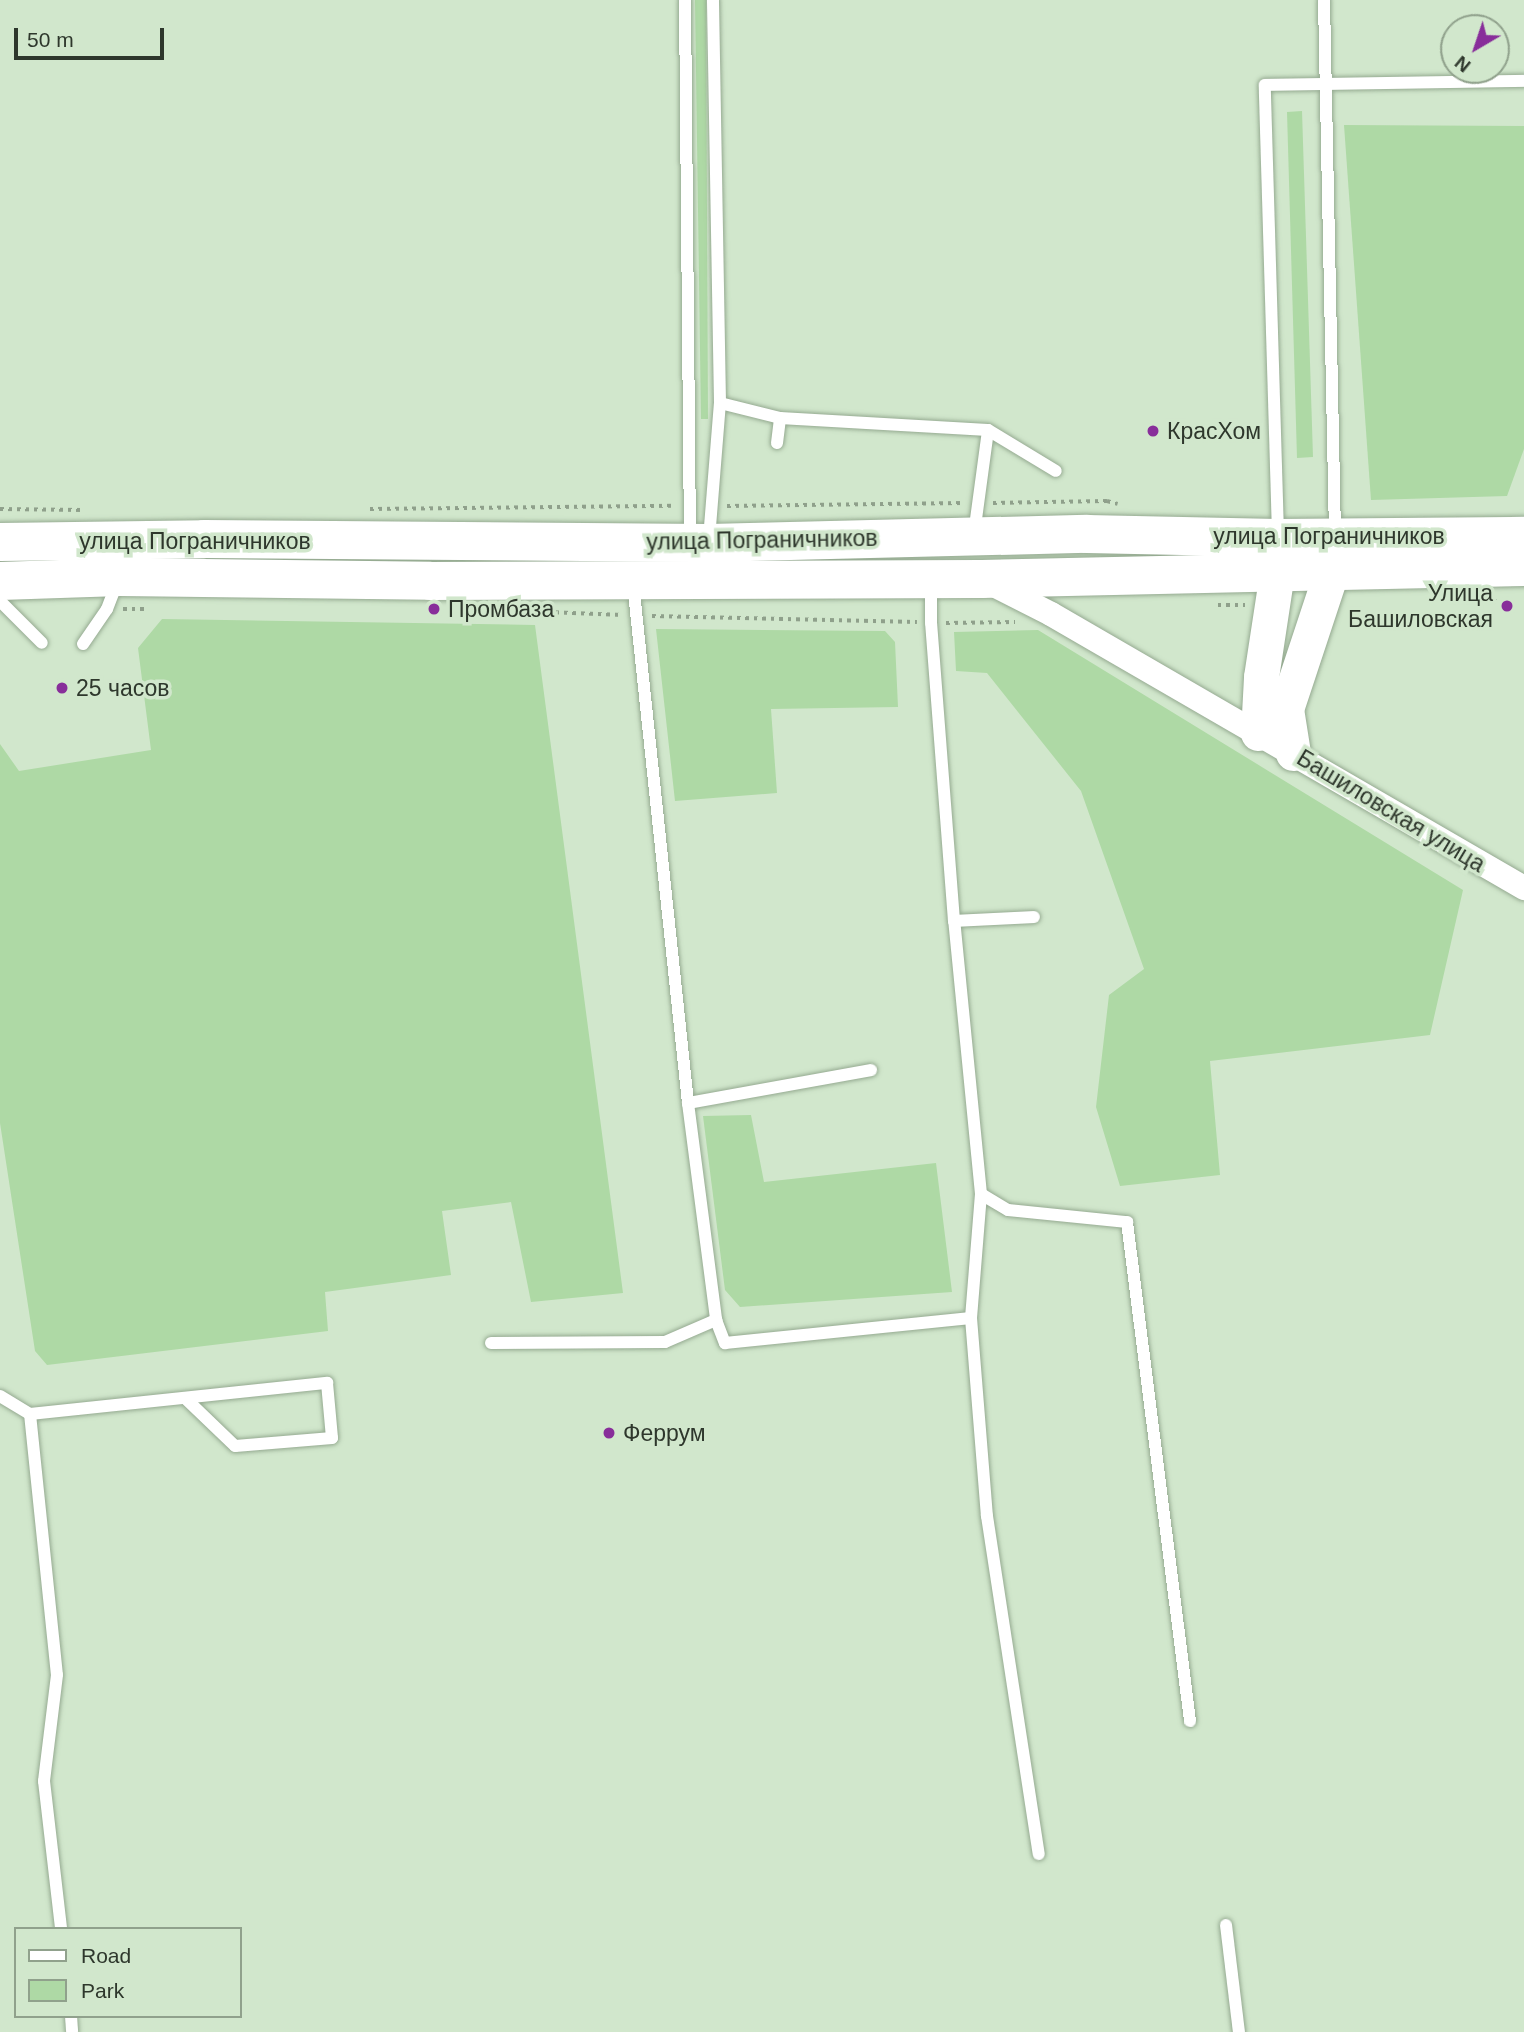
<!DOCTYPE html>
<html>
<head>
<meta charset="utf-8">
<style>
  body { margin:0 }
  #map { position:relative; width:1524px; height:2032px; overflow:hidden; background:#d1e7cc; font-family:Helvetica,sans-serif }
  div>[style] { position:absolute }
  .green>* { inset:0; background:#aed9a5 }
  .path>* { height:3.5px; margin-top:-1.75px; transform-origin:0; background:repeating-linear-gradient(90deg,#8fa08b 0 3.5px,transparent 0 8.5px) }
  .roads { filter:drop-shadow(0 0 2px #95aa91) drop-shadow(0 0 2px #95aa91) }
  .service>* { height:12px; margin:-6px; padding:0 6px; transform-origin:6px; border-radius:6px; background:#fff }
  .minor>* { height:24px; margin:-12px; padding:0 12px; transform-origin:12px; border-radius:12px; background:#fff }
  .secondary>* { height:35px; margin:-17.5px; padding:0 17.5px; transform-origin:17.5px; border-radius:17.5px; background:#fff }
  .primary>* { height:38px; margin:-19px; padding:0 19px; transform-origin:19px; border-radius:19px; background:#fff }
  .dots>* { width:19px; height:19px; translate:-50% -50%; box-sizing:border-box; border:4px solid #d1e7cc; border-radius:50% }
  span { translate:-50% -50%; white-space:nowrap; text-align:center; line-height:1.15; -webkit-text-stroke:7px #d1e7cc; paint-order:stroke }
  .poi-label { font-size:23px; color:#2e372c }
  .left { translate:0 -50%; text-align:left }
  .right { translate:-100% -50%; text-align:right }
  .street-label { font-size:23px; color:#2e372c }
  .legend { position:absolute; left:14px; top:1927px; width:228px; height:91px; box-sizing:border-box; background:#d1e7cc; border:2px solid #90a18c; margin:0; padding:9px 12px; list-style:none; font-size:21px; color:#2e372c }
  .legend li { display:flex; align-items:center; gap:14px; height:35px }
  .legend b { width:35px; border:2px solid #90a18c }
  .north { position:absolute; left:1440px; top:14px; width:70px; height:70px; box-sizing:border-box; background:#d1e7cc; border:2px solid #90a18c; border-radius:50%; rotate:219deg; font-size:19px; font-weight:700; line-height:28px; text-align:center; color:#2e372c }
  .north::after { content:''; display:block; margin:auto; width:24px; height:32px; background:#882e9a; clip-path:polygon(50% 0,100% 100%,50% 72%,0 100%) }
  .scale { position:absolute; left:14px; top:28px; width:150px; height:32px; box-sizing:border-box; border:4px solid #2e372c; border-top:0; padding-left:9px; font-size:21px; line-height:24px; white-space:nowrap; color:#2e372c; -webkit-text-stroke:5px #d1e7cc; paint-order:stroke }
</style>
</head>
<body>
<div id="map">
  <div class="green">
    <div style="clip-path:polygon(695px 0,706px 0,708px 419px,701px 419px)"></div>
    <div style="clip-path:polygon(1302px 111px,1313px 457px,1297px 458px,1287px 112px)"></div>
    <div style="clip-path:polygon(1344px 125px,1524px 126px,1524px 449px,1507px 496px,1371px 500px)"></div>
    <div style="clip-path:polygon(162px 619px,535px 625px,623px 1293px,531px 1302px,511px 1202px,442px 1211px,451px 1275px,325px 1292px,328px 1331px,47px 1365px,35px 1351px,0 1123px,0 744px,19px 771px,151px 750px,138px 648px)"></div>
    <div style="clip-path:polygon(656px 629px,885px 631px,895px 642px,898px 707px,771px 709px,777px 793px,675px 801px)"></div>
    <div style="clip-path:polygon(1038px 630px,1463px 890px,1430px 1035px,1210px 1061px,1220px 1175px,1120px 1186px,1096px 1107px,1109px 995px,1144px 969px,1081px 791px,987px 673px,956px 671px,954px 632px)"></div>
    <div style="clip-path:polygon(751px 1115px,764px 1182px,936px 1163px,952px 1292px,740px 1307px,725px 1290px,703px 1116px)"></div>
  </div>
  <div class="path">
    <div style="left:993px;top:503px;width:114px;rotate:-1deg"></div>
    <div style="left:1107px;top:501px;width:11px;rotate:15deg"></div>
    <div style="left:727px;top:506px;width:237px;rotate:-0.7deg"></div>
    <div style="left:0;top:509px;width:83px;rotate:0.7deg"></div>
    <div style="left:370px;top:509px;width:304px;rotate:-0.6deg"></div>
    <div style="left:1476px;top:599px;width:29px;rotate:6deg"></div>
    <div style="left:1218px;top:605px;width:27px"></div>
    <div style="left:123px;top:609px;width:24px"></div>
    <div style="left:547px;top:612px;width:76px;rotate:2.3deg"></div>
    <div style="left:652px;top:616px;width:265px;rotate:1.3deg"></div>
    <div style="left:946px;top:623px;width:69px;rotate:-0.8deg"></div>
  </div>
  <div class="roads">
    <div class="service">
      <div style="left:685px;top:0;width:539px;rotate:89.47deg"></div>
      <div style="left:1324px;top:0;width:535px;rotate:88.82deg"></div>
      <div style="left:720px;top:403px;width:62px;rotate:14deg"></div>
      <div style="left:780px;top:418px;width:208px;rotate:3.3deg"></div>
      <div style="left:988px;top:430px;width:79px;rotate:31.1deg"></div>
      <div style="left:777px;top:443px;width:25px;rotate:-83deg"></div>
      <div style="left:974px;top:534px;width:105px;rotate:-82.3deg"></div>
      <div style="left:1278px;top:534px;width:449px;rotate:-91.7deg"></div>
      <div style="left:1265px;top:85px;width:259px;rotate:-0.9deg"></div>
      <div style="left:709px;top:539px;width:136px;rotate:-85.4deg"></div>
      <div style="left:720px;top:403px;width:403px;rotate:-91deg"></div>
      <div style="left:633px;top:583px;width:523px;rotate:83.96deg"></div>
      <div style="left:688px;top:1103px;width:219px;rotate:82.6deg"></div>
      <div style="left:716px;top:1320px;width:25px;rotate:69deg"></div>
      <div style="left:725px;top:1343px;width:247px;rotate:-5.8deg"></div>
      <div style="left:971px;top:1318px;width:124px;rotate:-85.4deg"></div>
      <div style="left:981px;top:1194px;width:274px;rotate:-95.6deg"></div>
      <div style="left:954px;top:921px;width:299px;rotate:-94.4deg"></div>
      <div style="left:931px;top:623px;width:39px;rotate:-90deg"></div>
      <div style="left:0;top:601px;width:59px;rotate:45deg"></div>
      <div style="left:83px;top:644px;width:42px;rotate:-55.6deg"></div>
      <div style="left:107px;top:609px;width:30px;rotate:-69deg"></div>
      <div style="left:954px;top:921px;width:80px;rotate:-2.9deg"></div>
      <div style="left:688px;top:1103px;width:186px;rotate:-10.2deg"></div>
      <div style="left:981px;top:1194px;width:31px;rotate:31deg"></div>
      <div style="left:1008px;top:1210px;width:120px;rotate:5.8deg"></div>
      <div style="left:1127px;top:1222px;width:503px;rotate:82.8deg"></div>
      <div style="left:971px;top:1318px;width:199px;rotate:85.4deg"></div>
      <div style="left:987px;top:1516px;width:342px;rotate:81.3deg"></div>
      <div style="left:491px;top:1343px;width:174px;rotate:-0.3deg"></div>
      <div style="left:665px;top:1342px;width:56px;rotate:-23.3deg"></div>
      <div style="left:0;top:1396px;width:35px;rotate:31deg"></div>
      <div style="left:30px;top:1414px;width:262px;rotate:84.1deg"></div>
      <div style="left:57px;top:1675px;width:107px;rotate:97deg"></div>
      <div style="left:44px;top:1781px;width:149px;rotate:83.4deg"></div>
      <div style="left:30px;top:1414px;width:299px;rotate:-6deg"></div>
      <div style="left:327px;top:1383px;width:55px;rotate:84.8deg"></div>
      <div style="left:332px;top:1438px;width:97px;rotate:175.3deg"></div>
      <div style="left:235px;top:1446px;width:68px;rotate:-136.2deg"></div>
      <div style="left:1226px;top:1925px;width:108px;rotate:83.1deg"></div>
      <div style="left:71px;top:2016px;width:16px;rotate:86deg"></div>
    </div>
    <div class="minor">
      <div style="left:990px;top:583px;width:68px;rotate:26.9deg"></div>
      <div style="left:1051px;top:614px;width:547px;rotate:30.08deg"></div>
    </div>
    <div class="secondary">
      <div style="left:1258px;top:733px;width:56px;rotate:-86.9deg"></div>
      <div style="left:1261px;top:677px;width:105px;rotate:-81.3deg"></div>
      <div style="left:1277px;top:573px;width:28px;rotate:-88deg"></div>
      <div style="left:1293px;top:753px;width:45px;rotate:-99deg"></div>
      <div style="left:1286px;top:709px;width:143px;rotate:-71.7deg"></div>
      <div style="left:1331px;top:573px;width:29px;rotate:-84deg"></div>
    </div>
    <div class="primary">
      <div style="left:0;top:542px;width:204px;rotate:-0.8deg"></div>
      <div style="left:204px;top:539px;width:505px;rotate:0.45deg"></div>
      <div style="left:709px;top:543px;width:378px;rotate:-1.4deg"></div>
      <div style="left:1087px;top:534px;width:191px;rotate:1.2deg"></div>
      <div style="left:1278px;top:538px;width:246px;rotate:-0.5deg"></div>
      <div style="left:0;top:581px;width:120px;rotate:-1.9deg"></div>
      <div style="left:120px;top:577px;width:310px;rotate:0.7deg"></div>
      <div style="left:430px;top:581px;width:552px;rotate:-0.21deg"></div>
      <div style="left:982px;top:579px;width:542px;rotate:-1.27deg"></div>
    </div>
  </div>
  <div class="dots">
    <div style="left:1153px;top:431px;background:#882e9a"></div>
    <div style="left:1507px;top:606px;background:#882e9a"></div>
    <div style="left:434px;top:609px;background:#882e9a"></div>
    <div style="left:62px;top:688px;background:#882e9a"></div>
    <div style="left:609px;top:1433px;background:#882e9a"></div>
  </div>
  <div class="poi-label">
    <span class="left" style="left:1167px;top:431px">КрасХом</span>
    <span class="right" style="left:1493px;top:606px">Улица<br>Башиловская</span>
    <span class="left" style="left:448px;top:609px">Промбаза</span>
    <span class="left" style="left:76px;top:688px">25 часов</span>
    <span class="left" style="left:623px;top:1433px">Феррум</span>
  </div>
  <div class="street-label">
    <span style="left:1329px;top:536px">улица Пограничников</span>
    <span style="left:762px;top:540px;rotate:-1deg">улица Пограничников</span>
    <span style="left:195px;top:541px">улица Пограничников</span>
    <span style="left:1391px;top:811px;rotate:31deg">Башиловская улица</span>
  </div>
  <ul class="legend">
  <li><b style="height:9px;background:#fff"></b>Road</li>
  <li><b style="height:19px;background:#aed9a5"></b>Park</li>
  </ul>
  <div class="north">N</div>
  <div class="scale">50 m</div>
</div>
</body>
</html>
